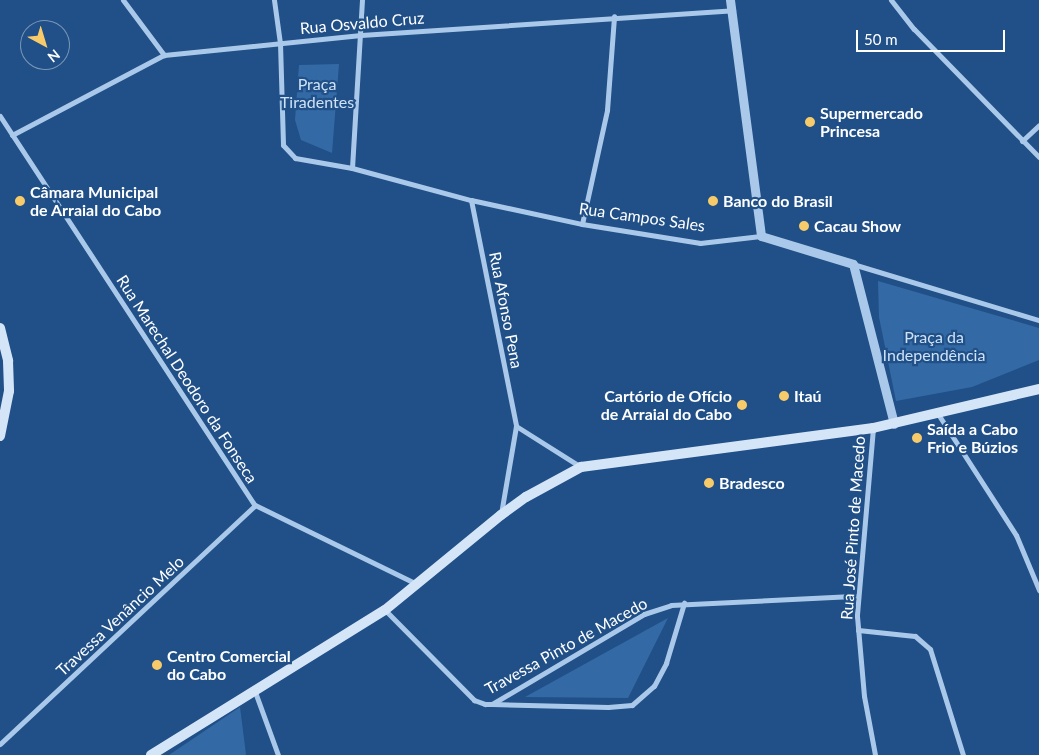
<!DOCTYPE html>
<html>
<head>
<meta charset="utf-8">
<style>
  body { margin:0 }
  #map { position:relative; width:1039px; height:755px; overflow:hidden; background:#205087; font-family:Lato,sans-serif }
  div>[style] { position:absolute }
  .green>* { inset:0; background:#336aa5 }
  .pedestrian>* { height:4.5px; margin:-2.25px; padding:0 2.25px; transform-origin:2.25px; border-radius:2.25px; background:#aac9ea }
  .minor>* { height:5px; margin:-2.5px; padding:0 2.5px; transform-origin:2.5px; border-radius:2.5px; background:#aac9ea }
  .tertiary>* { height:9px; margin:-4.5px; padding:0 4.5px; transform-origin:4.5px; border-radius:4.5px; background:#aac9ea }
  .secondary>* { height:10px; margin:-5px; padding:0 5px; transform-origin:5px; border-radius:5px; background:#d5e5f8 }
  .dots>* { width:14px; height:14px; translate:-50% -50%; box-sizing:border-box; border:2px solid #205087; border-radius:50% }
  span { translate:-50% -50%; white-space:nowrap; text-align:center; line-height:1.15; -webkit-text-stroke:4.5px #205087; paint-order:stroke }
  .street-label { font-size:16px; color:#fff }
  .park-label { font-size:16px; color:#cee2f8 }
  .poi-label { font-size:16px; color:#fff; font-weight:700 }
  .left { translate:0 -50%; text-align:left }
  .right { translate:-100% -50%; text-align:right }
  .north { position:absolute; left:20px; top:20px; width:50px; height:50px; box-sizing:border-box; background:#205087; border:1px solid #7996b7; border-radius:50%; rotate:141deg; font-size:14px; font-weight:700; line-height:20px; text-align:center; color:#fff }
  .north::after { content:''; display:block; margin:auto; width:18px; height:22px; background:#f8cb6a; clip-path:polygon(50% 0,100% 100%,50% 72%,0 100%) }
  .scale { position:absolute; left:856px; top:30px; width:149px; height:22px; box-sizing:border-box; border:2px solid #fff; border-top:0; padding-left:6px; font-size:15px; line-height:18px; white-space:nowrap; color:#fff; -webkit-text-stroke:4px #205087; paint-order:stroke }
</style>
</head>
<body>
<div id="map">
  <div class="green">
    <div style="clip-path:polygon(339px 64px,332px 153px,301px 140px,295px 120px,299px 65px)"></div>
    <div style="clip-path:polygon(878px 281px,1039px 328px,1039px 360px,972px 387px,896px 401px,879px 317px)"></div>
    <div style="clip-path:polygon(668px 618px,628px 698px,525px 697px)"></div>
    <div style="clip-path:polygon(240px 707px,246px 755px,169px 755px)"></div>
  </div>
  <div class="pedestrian">
    <div style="left:853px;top:264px;width:194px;rotate:16.8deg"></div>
  </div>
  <div class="minor">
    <div style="left:123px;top:0;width:69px;rotate:53.3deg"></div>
    <div style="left:274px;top:0;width:43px;rotate:82.1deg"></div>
    <div style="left:280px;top:43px;width:102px;rotate:88.3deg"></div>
    <div style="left:283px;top:145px;width:18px;rotate:47deg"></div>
    <div style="left:295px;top:158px;width:58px;rotate:10deg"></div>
    <div style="left:352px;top:168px;width:123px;rotate:15.1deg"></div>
    <div style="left:471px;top:200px;width:114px;rotate:12.2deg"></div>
    <div style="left:582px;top:224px;width:120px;rotate:9.1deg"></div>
    <div style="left:700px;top:243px;width:61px;rotate:-6.5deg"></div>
    <div style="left:891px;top:0;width:37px;rotate:52deg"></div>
    <div style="left:914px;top:29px;width:179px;rotate:45.7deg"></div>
    <div style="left:0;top:116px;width:465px;rotate:56.8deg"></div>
    <div style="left:255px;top:505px;width:180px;rotate:26deg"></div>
    <div style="left:12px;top:135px;width:172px;rotate:-27.8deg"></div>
    <div style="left:164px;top:55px;width:198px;rotate:-5.8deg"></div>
    <div style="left:361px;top:35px;width:373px;rotate:-3.8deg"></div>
    <div style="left:1022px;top:141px;width:23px;rotate:-43deg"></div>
    <div style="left:352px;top:168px;width:168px;rotate:-86.6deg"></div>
    <div style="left:471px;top:200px;width:230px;rotate:78.7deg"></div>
    <div style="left:516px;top:426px;width:89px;rotate:99.7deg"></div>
    <div style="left:582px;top:224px;width:117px;rotate:-77.6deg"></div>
    <div style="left:607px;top:110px;width:94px;rotate:-85.7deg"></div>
    <div style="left:938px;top:414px;width:144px;rotate:57.2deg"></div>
    <div style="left:1016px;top:535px;width:60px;rotate:67.3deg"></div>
    <div style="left:516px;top:426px;width:77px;rotate:32.2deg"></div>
    <div style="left:873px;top:428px;width:189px;rotate:94.9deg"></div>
    <div style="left:857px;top:616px;width:80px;rotate:85deg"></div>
    <div style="left:864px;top:696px;width:60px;rotate:79.4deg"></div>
    <div style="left:385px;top:610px;width:127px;rotate:45.3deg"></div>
    <div style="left:474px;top:700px;width:12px;rotate:20deg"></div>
    <div style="left:485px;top:704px;width:7px"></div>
    <div style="left:492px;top:704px;width:177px;rotate:-30.6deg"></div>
    <div style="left:644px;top:614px;width:28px;rotate:-18deg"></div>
    <div style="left:671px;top:605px;width:187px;rotate:-2.8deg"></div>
    <div style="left:858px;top:630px;width:57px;rotate:6deg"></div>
    <div style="left:915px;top:636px;width:20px;rotate:41deg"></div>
    <div style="left:930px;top:649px;width:111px;rotate:72.7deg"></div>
    <div style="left:254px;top:689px;width:70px;rotate:70deg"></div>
    <div style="left:492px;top:704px;width:116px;rotate:1.5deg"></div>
    <div style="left:608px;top:707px;width:24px;rotate:-5deg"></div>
    <div style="left:632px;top:705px;width:29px;rotate:-41deg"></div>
    <div style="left:654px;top:686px;width:26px;rotate:-62deg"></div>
    <div style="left:666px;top:663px;width:63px;rotate:-73.3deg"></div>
    <div style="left:0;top:744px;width:349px;rotate:-43.1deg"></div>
  </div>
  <div class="tertiary">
    <div style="left:730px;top:0;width:238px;rotate:82.5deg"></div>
    <div style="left:761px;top:236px;width:96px;rotate:16.9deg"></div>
    <div style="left:853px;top:264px;width:165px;rotate:75.6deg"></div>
  </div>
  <div class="secondary">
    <div style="left:0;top:328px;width:34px;rotate:76deg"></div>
    <div style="left:8px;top:361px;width:30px;rotate:88deg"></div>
    <div style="left:9px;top:391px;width:46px;rotate:101.3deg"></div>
    <div style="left:151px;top:755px;width:275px;rotate:-31.8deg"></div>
    <div style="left:385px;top:610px;width:150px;rotate:-39.3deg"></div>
    <div style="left:501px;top:515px;width:31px;rotate:-36deg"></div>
    <div style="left:526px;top:497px;width:63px;rotate:-28.6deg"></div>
    <div style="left:581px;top:467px;width:295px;rotate:-7.6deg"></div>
    <div style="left:873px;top:428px;width:171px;rotate:-13.2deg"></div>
  </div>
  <div class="dots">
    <div style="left:810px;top:122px;background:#f8cb6a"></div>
    <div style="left:20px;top:201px;background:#f8cb6a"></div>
    <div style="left:713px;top:201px;background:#f8cb6a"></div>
    <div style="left:804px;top:226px;background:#f8cb6a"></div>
    <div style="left:784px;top:396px;background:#f8cb6a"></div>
    <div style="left:742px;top:405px;background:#f8cb6a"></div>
    <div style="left:917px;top:438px;background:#f8cb6a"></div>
    <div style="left:709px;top:483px;background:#f8cb6a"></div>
    <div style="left:157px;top:665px;background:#f8cb6a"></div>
  </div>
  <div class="street-label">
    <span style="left:362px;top:23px;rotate:-5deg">Rua Osvaldo Cruz</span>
    <span style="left:642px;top:217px;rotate:8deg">Rua Campos Sales</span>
    <span style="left:506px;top:310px;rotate:79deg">Rua Afonso Pena</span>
    <span style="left:187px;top:379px;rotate:57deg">Rua Marechal Deodoro da Fonseca</span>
    <span style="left:853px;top:528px;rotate:-86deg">Rua José Pinto de Macedo</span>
    <span style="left:120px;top:616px;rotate:-43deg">Travessa Venâncio Melo</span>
    <span style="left:566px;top:646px;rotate:-29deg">Travessa Pinto de Macedo</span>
  </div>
  <div class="park-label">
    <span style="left:317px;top:93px">Praça<br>Tiradentes</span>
    <span style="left:934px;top:346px">Praça da<br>Independência</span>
  </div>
  <div class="poi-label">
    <span class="left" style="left:820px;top:122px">Supermercado<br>Princesa</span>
    <span class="left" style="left:30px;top:201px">Câmara Municipal<br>de Arraial do Cabo</span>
    <span class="left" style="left:723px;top:201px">Banco do Brasil</span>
    <span class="left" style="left:814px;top:226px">Cacau Show</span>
    <span class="right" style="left:732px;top:405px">Cartório de Ofício<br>de Arraial do Cabo</span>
    <span class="left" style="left:794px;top:396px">Itaú</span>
    <span class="left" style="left:927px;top:438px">Saída a Cabo<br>Frio e Búzios</span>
    <span class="left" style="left:719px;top:483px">Bradesco</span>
    <span class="left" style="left:167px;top:665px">Centro Comercial<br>do Cabo</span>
  </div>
  <div class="north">N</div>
  <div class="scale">50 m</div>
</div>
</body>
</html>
